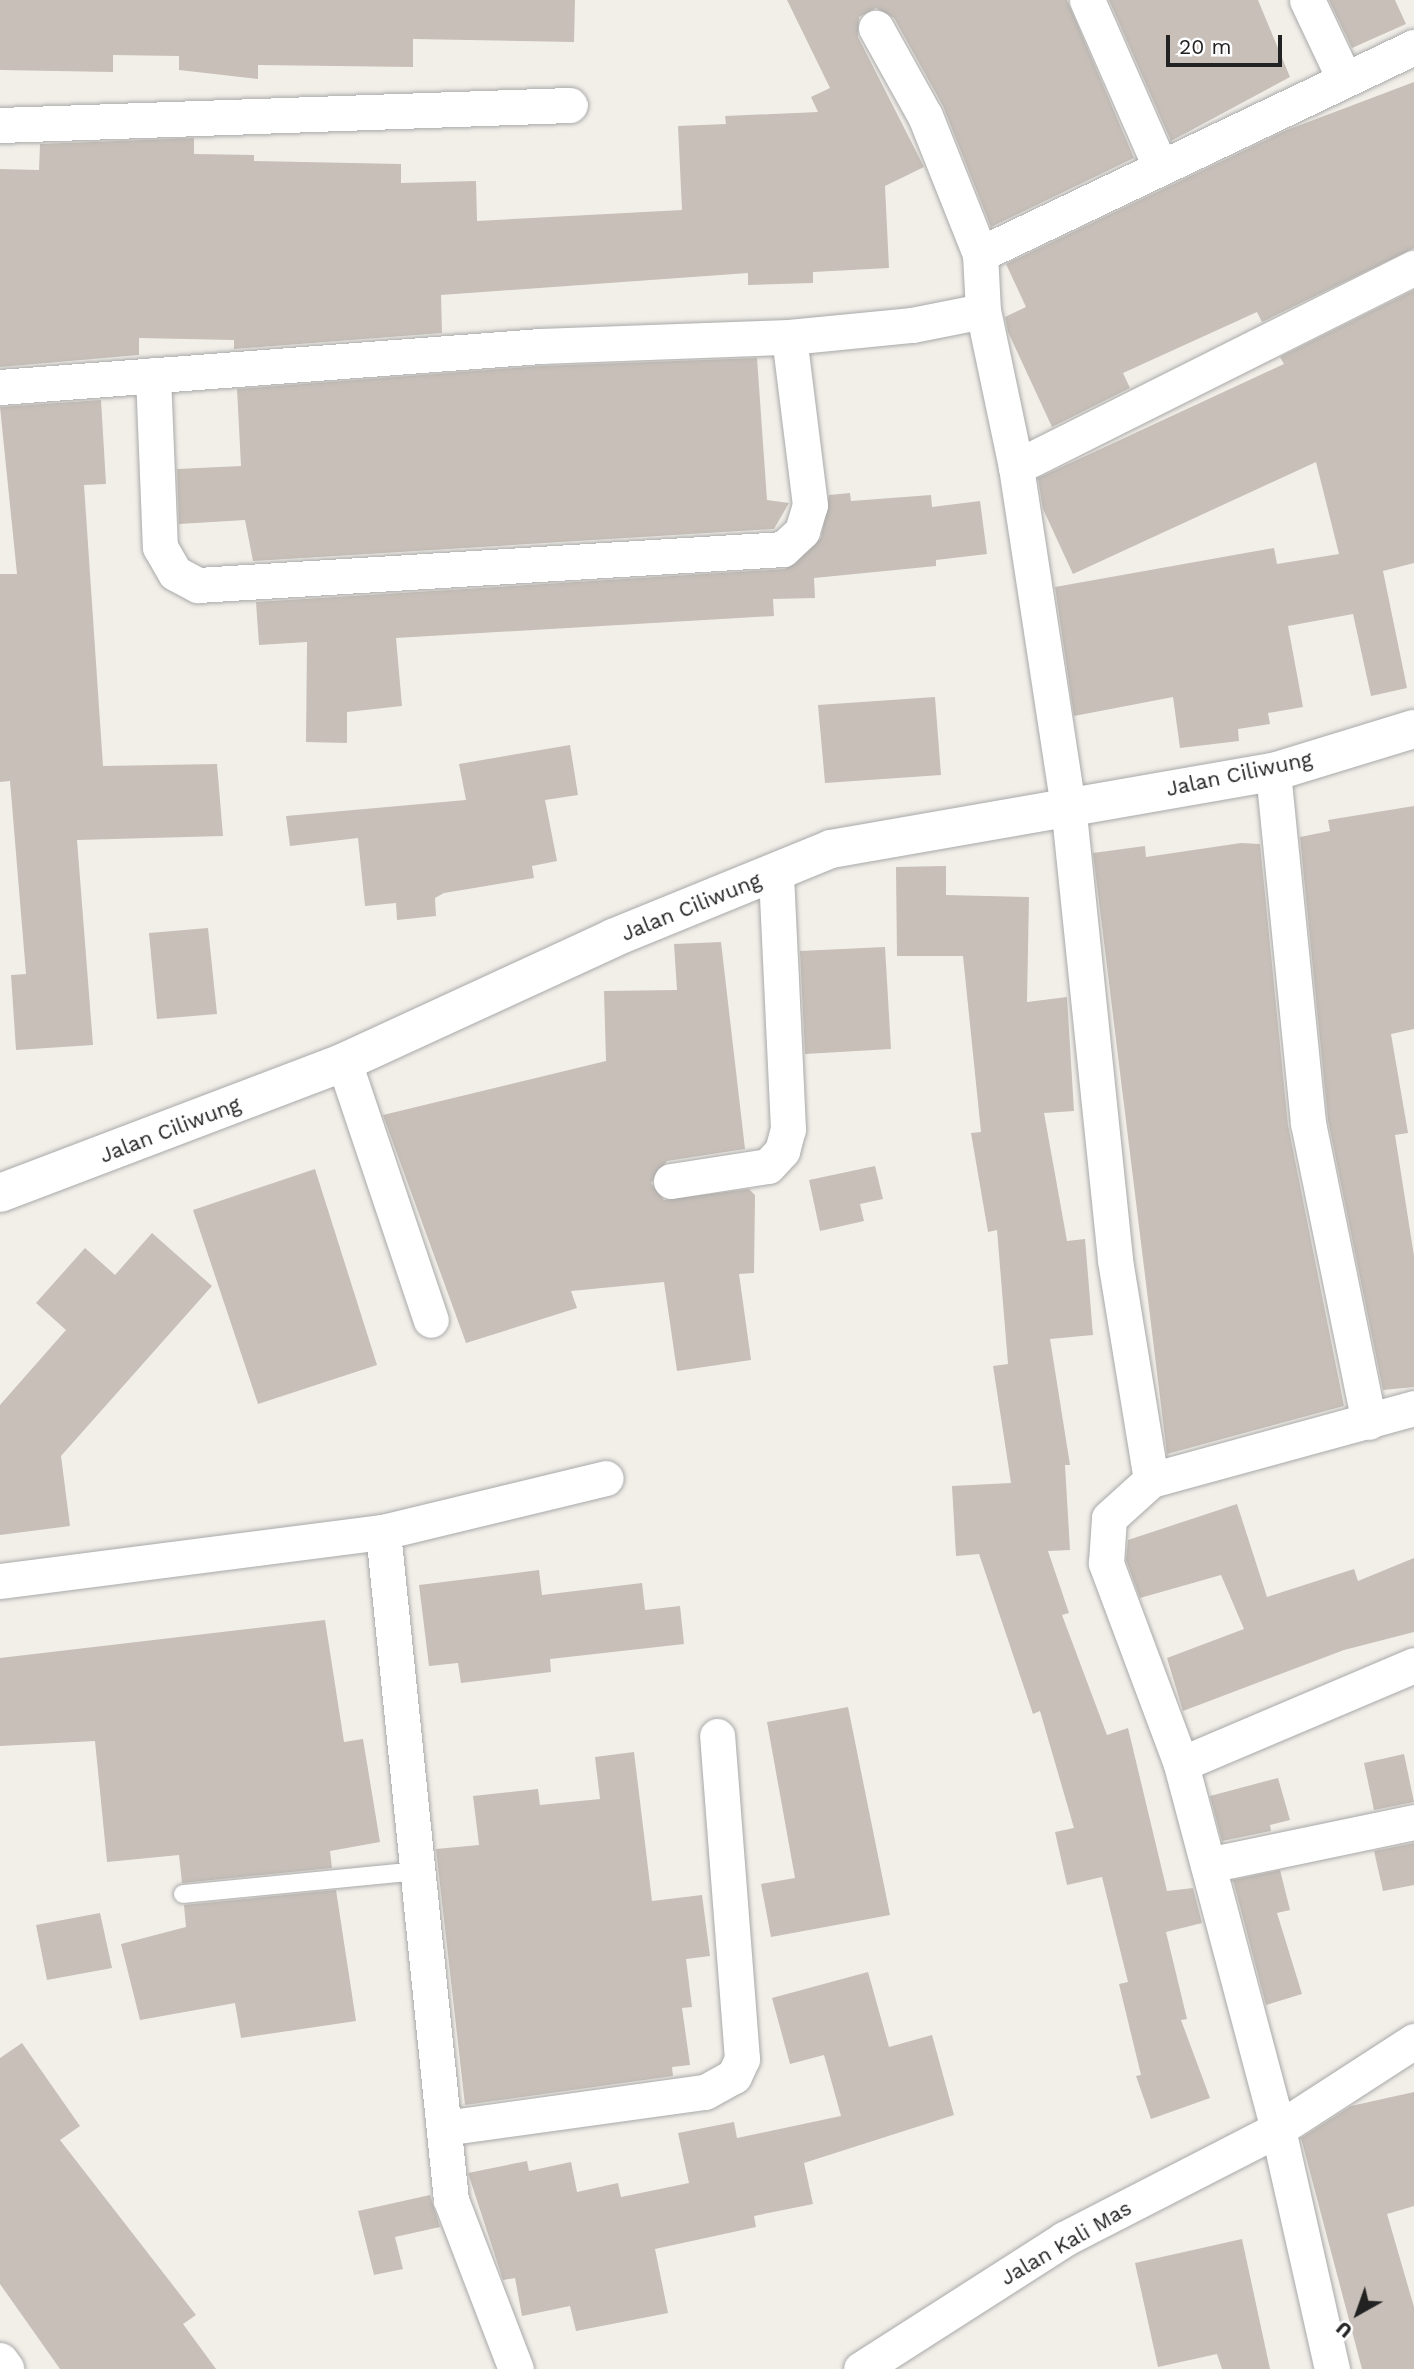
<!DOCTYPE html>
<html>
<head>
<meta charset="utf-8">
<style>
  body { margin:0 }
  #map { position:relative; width:1414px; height:2369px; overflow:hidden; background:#f2efe9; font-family:"Work Sans",sans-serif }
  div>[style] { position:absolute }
  .building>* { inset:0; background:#c7bfb8 }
  .roads { filter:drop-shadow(0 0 2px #a9a9a9) drop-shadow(0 0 2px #a9a9a9) }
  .service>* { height:18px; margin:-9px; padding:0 9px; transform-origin:9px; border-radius:9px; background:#fff }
  .minor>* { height:35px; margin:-17.5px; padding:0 17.5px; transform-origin:17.5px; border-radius:17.5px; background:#fff }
  .tertiary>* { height:38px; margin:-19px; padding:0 19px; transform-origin:19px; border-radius:19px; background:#fff }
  span { translate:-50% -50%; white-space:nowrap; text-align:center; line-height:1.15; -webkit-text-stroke:6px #fff; paint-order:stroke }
  .street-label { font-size:21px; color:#222 }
  .north { position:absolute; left:1323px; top:2278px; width:70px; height:70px; -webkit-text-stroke:5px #fff; paint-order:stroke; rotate:220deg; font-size:19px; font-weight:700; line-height:28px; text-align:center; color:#222 }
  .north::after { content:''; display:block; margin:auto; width:24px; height:32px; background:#222; clip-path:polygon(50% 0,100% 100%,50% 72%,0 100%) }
  .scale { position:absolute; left:1166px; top:35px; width:116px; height:32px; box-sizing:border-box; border:4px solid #222; border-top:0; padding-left:9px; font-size:21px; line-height:24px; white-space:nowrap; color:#222; -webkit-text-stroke:5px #fff; paint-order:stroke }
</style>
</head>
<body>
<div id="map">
  <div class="building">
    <div style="clip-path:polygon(0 0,575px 0,574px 42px,413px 39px,413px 67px,258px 65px,258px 79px,179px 70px,179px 56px,113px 55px,113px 72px,0 70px)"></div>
    <div style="clip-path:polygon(787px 0,1067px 0,1134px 158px,991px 227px,943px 106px,894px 18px,876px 8px,859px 17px,858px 37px,924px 167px,885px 186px,889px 268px,813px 272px,813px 283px,748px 285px,748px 273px,441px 295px,442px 333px,234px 349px,234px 340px,139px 338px,139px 355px,0 367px,0 169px,39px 170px,40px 144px,194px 138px,194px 154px,254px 155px,254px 161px,401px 164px,401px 183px,476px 181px,477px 221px,682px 210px,678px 126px,726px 124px,725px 116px,818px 112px,811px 97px,830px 88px)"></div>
    <div style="clip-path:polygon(1109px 0,1258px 0,1290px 77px,1171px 141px)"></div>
    <div style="clip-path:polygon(1329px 0,1395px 0,1406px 24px,1352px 48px)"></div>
    <div style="clip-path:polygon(1414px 82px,1414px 248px,1262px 322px,1257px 312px,1123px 373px,1130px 388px,1052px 427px,1008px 332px,1005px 317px,1026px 307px,1006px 264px,1287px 130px)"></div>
    <div style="clip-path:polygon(1414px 290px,1414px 563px,1383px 571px,1407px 688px,1371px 696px,1353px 614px,1288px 626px,1303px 707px,1268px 713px,1270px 724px,1238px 729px,1239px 741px,1180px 748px,1173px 697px,1074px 716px,1055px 587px,1274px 548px,1277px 564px,1339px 554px,1316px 462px,1073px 574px,1043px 509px,1038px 478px,1284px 364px,1280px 357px)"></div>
    <div style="clip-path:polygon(757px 358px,767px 500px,789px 503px,774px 529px,253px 561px,245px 520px,179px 524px,177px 469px,241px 466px,237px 389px,541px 366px)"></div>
    <div style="clip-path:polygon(101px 400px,106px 484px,84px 485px,103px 766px,217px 764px,223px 836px,77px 840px,93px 1045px,16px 1050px,11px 975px,26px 974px,10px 781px,0 782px,0 574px,17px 574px,0 407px)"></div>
    <div style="clip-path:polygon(850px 493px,851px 501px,931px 495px,932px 507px,980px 501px,987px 554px,936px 560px,936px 566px,814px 578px,815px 598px,773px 599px,774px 616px,396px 638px,402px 706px,347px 712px,347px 743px,306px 742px,307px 642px,259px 645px,256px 602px,785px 569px,821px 538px,829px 495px)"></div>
    <div style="clip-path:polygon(935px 697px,941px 775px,825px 783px,818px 705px)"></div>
    <div style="clip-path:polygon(570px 745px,578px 795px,545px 800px,557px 861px,532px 866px,534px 878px,444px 893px,435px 898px,436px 916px,397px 920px,396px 903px,365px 906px,358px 838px,290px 846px,286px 816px,466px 800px,459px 764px)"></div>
    <div style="clip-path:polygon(1414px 806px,1414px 1029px,1391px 1034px,1408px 1133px,1395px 1135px,1414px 1256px,1414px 1387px,1383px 1390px,1328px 1120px,1300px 837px,1330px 831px,1328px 820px)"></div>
    <div style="clip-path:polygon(1241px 843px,1260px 844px,1288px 1125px,1344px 1406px,1167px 1454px,1093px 853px,1145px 846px,1146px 857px)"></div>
    <div style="clip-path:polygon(946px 866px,946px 895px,1029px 897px,1027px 1002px,1067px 997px,1074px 1111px,1044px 1113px,1067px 1241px,1085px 1239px,1093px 1335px,1050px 1339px,1070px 1465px,1065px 1465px,1070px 1550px,1048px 1551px,1069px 1613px,1062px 1615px,1107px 1735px,1128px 1728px,1167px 1891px,1193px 1888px,1202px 1923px,1166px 1932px,1187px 2019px,1181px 2020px,1210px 2098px,1151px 2119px,1136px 2076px,1141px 2075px,1119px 1984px,1128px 1982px,1102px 1877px,1067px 1885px,1055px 1832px,1074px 1828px,1040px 1711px,1033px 1714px,979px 1554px,956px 1556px,952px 1486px,1011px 1483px,993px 1366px,1008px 1364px,997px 1230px,988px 1232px,971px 1133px,981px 1132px,963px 956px,897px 956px,896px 867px)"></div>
    <div style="clip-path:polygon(208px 928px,217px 1014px,157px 1019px,149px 933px)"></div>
    <div style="clip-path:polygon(721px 942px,745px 1149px,667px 1161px,651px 1183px,664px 1200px,749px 1189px,755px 1195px,754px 1273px,739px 1274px,751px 1360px,677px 1371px,664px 1282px,571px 1291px,577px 1308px,466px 1343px,383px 1115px,606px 1061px,604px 991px,677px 990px,674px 944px)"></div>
    <div style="clip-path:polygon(885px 947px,891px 1049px,805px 1054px,800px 951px)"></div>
    <div style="clip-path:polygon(875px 1166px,883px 1199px,860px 1204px,864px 1221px,820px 1231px,809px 1180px)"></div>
    <div style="clip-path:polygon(315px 1169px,377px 1365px,258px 1404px,193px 1210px)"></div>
    <div style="clip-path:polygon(152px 1233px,212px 1286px,61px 1456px,70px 1526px,0 1535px,0 1405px,66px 1330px,36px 1303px,85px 1248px,115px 1275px)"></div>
    <div style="clip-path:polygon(1237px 1504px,1267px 1597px,1354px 1569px,1358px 1581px,1414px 1558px,1414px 1632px,1344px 1650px,1183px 1711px,1167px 1658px,1244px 1629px,1221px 1575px,1140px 1598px,1126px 1560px,1128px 1540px)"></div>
    <div style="clip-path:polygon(539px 1570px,542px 1595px,642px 1583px,645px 1610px,680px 1606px,684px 1644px,550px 1659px,551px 1672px,461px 1683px,458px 1663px,429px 1666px,419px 1585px)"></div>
    <div style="clip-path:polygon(325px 1620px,344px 1742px,363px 1739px,380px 1842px,330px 1851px,332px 1868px,182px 1883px,179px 1855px,107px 1862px,95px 1741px,0 1746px,0 1658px)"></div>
    <div style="clip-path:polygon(848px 1707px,890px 1915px,771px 1937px,761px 1884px,795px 1878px,767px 1722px)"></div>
    <div style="clip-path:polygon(634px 1752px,652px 1901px,702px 1895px,710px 1956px,686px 1959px,692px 2007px,682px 2008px,690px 2065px,672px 2067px,673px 2076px,465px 2105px,436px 1849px,479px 1845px,473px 1796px,538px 1789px,540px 1805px,600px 1799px,595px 1757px)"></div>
    <div style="clip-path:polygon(1404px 1754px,1414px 1802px,1374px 1810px,1364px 1763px)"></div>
    <div style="clip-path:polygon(1278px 1778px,1290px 1820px,1270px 1825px,1271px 1831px,1222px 1841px,1210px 1796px)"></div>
    <div style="clip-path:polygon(1414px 1843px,1414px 1885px,1383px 1891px,1374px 1851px)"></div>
    <div style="clip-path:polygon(1280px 1870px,1290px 1910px,1277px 1913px,1302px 1994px,1266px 2005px,1233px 1880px)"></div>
    <div style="clip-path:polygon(336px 1890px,356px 2021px,241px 2038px,235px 2003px,140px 2020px,121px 1944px,186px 1927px,184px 1905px)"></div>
    <div style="clip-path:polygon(100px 1913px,112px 1968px,47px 1980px,36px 1925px)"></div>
    <div style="clip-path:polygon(868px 1972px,889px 2047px,932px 2035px,954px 2115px,804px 2163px,813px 2204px,754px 2216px,756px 2227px,655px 2249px,668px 2313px,576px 2331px,570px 2306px,522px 2316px,515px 2278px,503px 2280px,468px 2173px,527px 2161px,529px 2171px,571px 2162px,577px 2192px,618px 2183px,621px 2197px,689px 2183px,678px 2133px,734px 2122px,737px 2138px,841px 2116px,824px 2055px,790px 2064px,772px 1998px)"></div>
    <div style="clip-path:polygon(22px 2043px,80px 2126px,60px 2140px,196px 2315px,183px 2324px,216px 2369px,60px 2369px,0 2284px,0 2058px)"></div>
    <div style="clip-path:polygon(1414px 2092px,1414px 2206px,1387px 2214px,1414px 2307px,1414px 2369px,1362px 2369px,1301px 2138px,1351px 2106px)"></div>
    <div style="clip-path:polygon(430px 2195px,440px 2227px,395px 2237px,403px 2269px,374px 2275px,358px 2211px)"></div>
    <div style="clip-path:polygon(1242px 2239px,1270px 2369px,1222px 2369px,1217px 2354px,1158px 2367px,1135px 2263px)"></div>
  </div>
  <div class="roads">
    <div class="service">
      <div style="left:183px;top:1894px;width:235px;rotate:-5.6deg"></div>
    </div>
    <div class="minor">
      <div style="left:1087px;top:0;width:179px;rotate:66.3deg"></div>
      <div style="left:1307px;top:0;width:84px;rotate:64.7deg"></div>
      <div style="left:0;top:125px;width:570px;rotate:-2.01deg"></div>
      <div style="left:980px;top:254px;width:481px;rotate:-25.5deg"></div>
      <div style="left:153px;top:375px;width:172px;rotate:87.7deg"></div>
      <div style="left:160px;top:547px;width:30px;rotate:60deg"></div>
      <div style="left:175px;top:573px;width:26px;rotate:28deg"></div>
      <div style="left:198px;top:585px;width:586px;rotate:-3.52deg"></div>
      <div style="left:783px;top:549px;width:26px;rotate:-43deg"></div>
      <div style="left:802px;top:531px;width:27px;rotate:-73deg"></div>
      <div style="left:810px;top:505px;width:169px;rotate:-97.1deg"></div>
      <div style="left:0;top:387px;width:542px;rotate:-4.34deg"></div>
      <div style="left:540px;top:346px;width:249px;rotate:-2.1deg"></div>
      <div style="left:789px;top:337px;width:124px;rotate:-5.6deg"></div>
      <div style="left:912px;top:325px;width:72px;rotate:-11.2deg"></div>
      <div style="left:1016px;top:467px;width:445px;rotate:-26.6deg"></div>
      <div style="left:1273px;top:772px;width:353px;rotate:84.3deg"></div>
      <div style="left:1308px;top:1123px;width:305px;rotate:78.5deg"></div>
      <div style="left:344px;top:1062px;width:272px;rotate:71.4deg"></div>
      <div style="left:671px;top:1181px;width:98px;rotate:-8.8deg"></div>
      <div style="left:768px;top:1166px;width:21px;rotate:-47deg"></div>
      <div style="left:782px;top:1151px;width:23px;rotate:-75deg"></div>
      <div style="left:788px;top:1129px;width:256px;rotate:-92.7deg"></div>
      <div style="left:1151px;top:1480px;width:273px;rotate:-15.3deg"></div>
      <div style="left:383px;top:1532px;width:671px;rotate:84.19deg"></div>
      <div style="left:451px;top:2200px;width:181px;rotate:69deg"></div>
      <div style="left:0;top:1581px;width:386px;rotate:-7.3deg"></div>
      <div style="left:383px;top:1532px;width:229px;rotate:-13.6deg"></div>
      <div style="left:1181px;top:1764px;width:253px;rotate:-23deg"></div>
      <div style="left:1208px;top:1865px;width:210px;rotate:-11.8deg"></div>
      <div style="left:444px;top:2128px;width:263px;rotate:-7.9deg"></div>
      <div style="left:705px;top:2092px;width:33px;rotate:-29deg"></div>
      <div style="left:734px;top:2076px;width:19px;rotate:-65deg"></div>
      <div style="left:742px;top:2059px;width:324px;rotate:-94.4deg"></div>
      <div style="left:861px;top:2369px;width:241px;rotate:-32.6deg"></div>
      <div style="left:1064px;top:2239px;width:241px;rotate:-27.2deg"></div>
      <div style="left:1278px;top:2129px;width:378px;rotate:-104.9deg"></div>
      <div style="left:1181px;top:1764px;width:215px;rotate:-110.5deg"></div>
      <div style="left:1106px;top:1563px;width:45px;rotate:-86.2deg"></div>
      <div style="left:1109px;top:1518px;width:57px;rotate:-42.1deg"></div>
      <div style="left:1151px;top:1480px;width:224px;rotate:-99.3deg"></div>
      <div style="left:1115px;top:1259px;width:454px;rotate:-95.9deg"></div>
      <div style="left:1068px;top:807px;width:344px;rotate:-98.7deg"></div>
      <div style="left:1016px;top:467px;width:159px;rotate:-101.9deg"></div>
      <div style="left:983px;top:311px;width:57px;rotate:-93deg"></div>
      <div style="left:980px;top:254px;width:149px;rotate:-111.7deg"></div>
      <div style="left:925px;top:116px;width:101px;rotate:-119.1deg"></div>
      <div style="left:1332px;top:2369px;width:246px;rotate:-102.7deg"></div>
      <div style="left:1278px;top:2129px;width:162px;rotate:-32.9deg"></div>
    </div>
    <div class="tertiary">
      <div style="left:0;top:1193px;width:368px;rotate:-20.8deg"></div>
      <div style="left:344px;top:1062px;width:296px;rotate:-24.7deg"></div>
      <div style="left:613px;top:938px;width:235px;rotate:-22.2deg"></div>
      <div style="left:831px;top:849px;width:449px;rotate:-9.9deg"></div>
      <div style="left:1273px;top:772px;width:147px;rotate:-17deg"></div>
      <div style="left:0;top:2362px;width:9px;rotate:54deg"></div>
    </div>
  </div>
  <div class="street-label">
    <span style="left:1239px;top:774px;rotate:-12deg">Jalan Ciliwung</span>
    <span style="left:691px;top:907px;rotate:-22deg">Jalan Ciliwung</span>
    <span style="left:170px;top:1130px;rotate:-21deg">Jalan Ciliwung</span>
    <span style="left:1066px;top:2243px;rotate:-30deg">Jalan Kali Mas</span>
  </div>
  <div class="north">U</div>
  <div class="scale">20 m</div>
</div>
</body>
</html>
